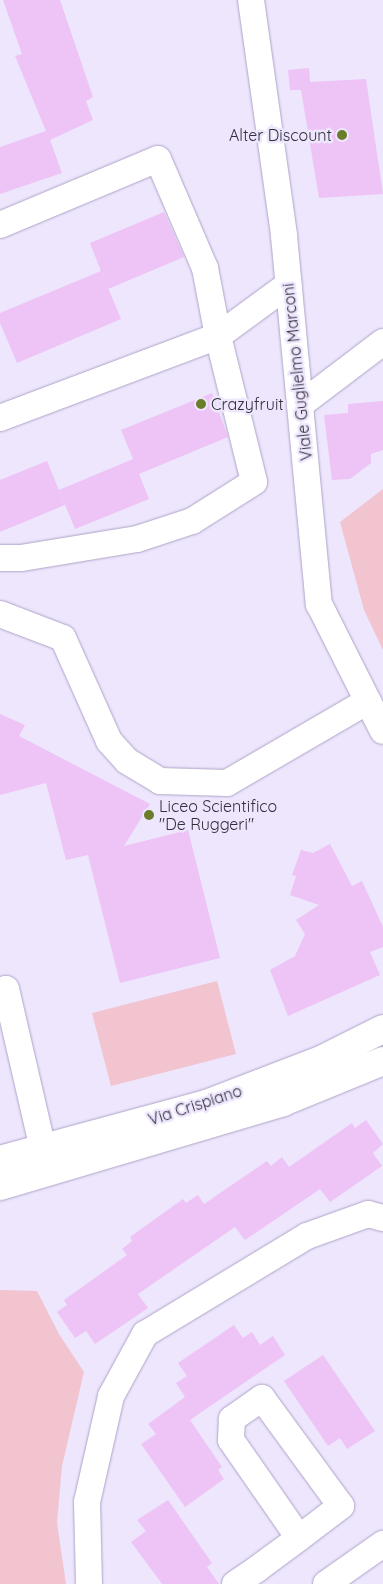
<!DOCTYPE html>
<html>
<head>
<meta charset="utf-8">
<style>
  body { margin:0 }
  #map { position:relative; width:383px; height:1584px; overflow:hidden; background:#ede6fd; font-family:Quicksand,sans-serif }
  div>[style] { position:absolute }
  .green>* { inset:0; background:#f1c4d0 }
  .building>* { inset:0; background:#eec3f6 }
  .roads { filter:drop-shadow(0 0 1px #afa3c6) drop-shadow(0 0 1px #afa3c6) }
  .minor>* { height:26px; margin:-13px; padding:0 13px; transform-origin:13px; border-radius:13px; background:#fff }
  .major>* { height:28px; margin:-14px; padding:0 14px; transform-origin:14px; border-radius:14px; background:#fff }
  .dots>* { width:14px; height:14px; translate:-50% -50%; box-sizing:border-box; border:2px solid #ede6fd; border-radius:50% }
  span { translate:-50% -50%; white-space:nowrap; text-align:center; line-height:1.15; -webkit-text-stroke:5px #ede6fd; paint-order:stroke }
  .poi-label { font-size:16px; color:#342f3d }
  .right { translate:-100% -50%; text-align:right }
  .left { translate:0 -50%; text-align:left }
  .street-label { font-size:16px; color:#342f3d }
</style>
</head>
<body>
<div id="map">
  <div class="green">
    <div style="clip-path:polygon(383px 489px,383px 650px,364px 610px,340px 522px)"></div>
    <div style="clip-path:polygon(217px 981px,236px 1054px,111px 1086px,92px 1013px)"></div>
    <div style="clip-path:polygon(0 1290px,37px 1291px,59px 1334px,84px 1372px,62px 1466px,57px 1523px,66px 1584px,0 1584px)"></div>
  </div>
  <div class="building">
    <div style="clip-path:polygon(3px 0,60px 0,93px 97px,86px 101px,93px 120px,50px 140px,62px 173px,0 194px,0 147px,46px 131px,15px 56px,22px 54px)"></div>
    <div style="clip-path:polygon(309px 68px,310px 82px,366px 79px,383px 194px,319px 198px,301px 90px,290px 90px,288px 70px)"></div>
    <div style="clip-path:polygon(164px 212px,184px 257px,108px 289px,90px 243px)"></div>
    <div style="clip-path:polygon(101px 271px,121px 319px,17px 363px,0 323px,0 313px)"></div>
    <div style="clip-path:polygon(212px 393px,228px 437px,139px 474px,149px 499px,75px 529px,59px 490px,133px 459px,121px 430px)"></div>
    <div style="clip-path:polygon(383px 401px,383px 450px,371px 454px,371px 463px,350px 479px,332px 480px,324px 415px,348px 413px,348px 404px)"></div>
    <div style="clip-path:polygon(47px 461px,65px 505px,0 532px,0 480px)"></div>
    <div style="clip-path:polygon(0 714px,25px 725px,19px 736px,150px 804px,124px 846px,188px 830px,220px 958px,120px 983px,88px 855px,66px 860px,46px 783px,0 795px)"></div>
    <div style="clip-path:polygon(330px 844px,352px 886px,362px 881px,383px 927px,383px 947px,370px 952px,380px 975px,288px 1016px,270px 970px,295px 956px,305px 934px,296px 920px,319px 905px,290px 895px,296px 876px,292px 875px,301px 850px,313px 853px)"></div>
    <div style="clip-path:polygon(366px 1120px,383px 1144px,373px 1153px,382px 1166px,330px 1202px,320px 1189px,245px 1240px,235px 1227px,138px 1294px,148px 1308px,95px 1344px,86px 1331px,75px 1338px,57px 1312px,67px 1305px,64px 1300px,127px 1255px,122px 1249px,132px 1241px,130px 1237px,183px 1199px,186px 1203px,198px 1195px,204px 1204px,267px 1161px,271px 1166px,282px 1157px,289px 1167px,352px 1123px,355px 1128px)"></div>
    <div style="clip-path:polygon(234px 1325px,243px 1338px,252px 1332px,260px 1345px,273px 1336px,285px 1355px,190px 1420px,222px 1467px,218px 1470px,224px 1479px,185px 1507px,141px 1444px,156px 1434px,148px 1424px,185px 1397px,176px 1383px,187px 1376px,178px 1363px)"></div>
    <div style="clip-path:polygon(323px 1355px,375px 1431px,347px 1449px,340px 1438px,328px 1446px,284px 1381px)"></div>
    <div style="clip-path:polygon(168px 1500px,212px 1563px,207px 1567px,219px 1584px,162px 1584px,131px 1542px,146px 1531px,137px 1520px)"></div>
  </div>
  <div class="roads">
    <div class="minor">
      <div style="left:251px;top:0;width:238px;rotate:82deg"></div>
      <div style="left:284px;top:236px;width:370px;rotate:84.6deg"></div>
      <div style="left:319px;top:604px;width:142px;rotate:63.3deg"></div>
      <div style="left:0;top:225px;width:171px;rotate:-22.7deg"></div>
      <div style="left:158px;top:159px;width:119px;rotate:66.7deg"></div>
      <div style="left:205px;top:268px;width:69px;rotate:79.2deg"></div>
      <div style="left:218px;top:336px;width:150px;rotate:76.1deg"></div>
      <div style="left:254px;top:482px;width:73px;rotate:147.8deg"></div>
      <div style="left:192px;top:521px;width:58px;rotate:161.9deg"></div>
      <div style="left:137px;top:539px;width:118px;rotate:170.7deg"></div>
      <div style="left:21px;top:558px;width:21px;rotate:180deg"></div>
      <div style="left:300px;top:405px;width:104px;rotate:-37.2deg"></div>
      <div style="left:0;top:418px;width:233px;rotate:-20.6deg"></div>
      <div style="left:218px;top:336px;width:87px;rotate:-36.1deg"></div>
      <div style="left:0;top:614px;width:67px;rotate:20.9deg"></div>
      <div style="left:63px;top:638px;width:113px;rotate:65.9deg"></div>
      <div style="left:109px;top:741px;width:27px;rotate:48deg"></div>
      <div style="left:127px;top:761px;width:39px;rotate:31deg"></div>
      <div style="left:160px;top:781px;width:67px;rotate:1.7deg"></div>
      <div style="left:227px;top:783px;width:163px;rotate:-30.2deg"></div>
      <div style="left:0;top:991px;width:6px;rotate:-18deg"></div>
      <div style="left:6px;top:989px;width:164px;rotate:77deg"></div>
      <div style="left:89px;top:1584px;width:82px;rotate:-91.4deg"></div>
      <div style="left:87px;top:1502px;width:109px;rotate:-77.2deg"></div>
      <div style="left:111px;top:1396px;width:71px;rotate:-61.3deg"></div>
      <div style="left:145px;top:1334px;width:189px;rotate:-31.2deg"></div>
      <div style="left:307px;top:1236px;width:65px;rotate:-19.8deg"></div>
      <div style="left:368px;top:1214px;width:16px;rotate:15deg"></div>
      <div style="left:235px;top:1584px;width:27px;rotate:-34deg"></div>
      <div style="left:257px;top:1569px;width:52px;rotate:-36.4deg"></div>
      <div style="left:299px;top:1538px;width:53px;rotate:-37.3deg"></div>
      <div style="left:341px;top:1506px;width:134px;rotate:-126.2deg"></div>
      <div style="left:262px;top:1398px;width:37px;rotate:145deg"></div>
      <div style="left:232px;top:1419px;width:21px;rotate:93deg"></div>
      <div style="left:231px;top:1440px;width:119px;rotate:55.2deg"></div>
      <div style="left:326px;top:1584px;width:70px;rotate:-35.1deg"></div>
    </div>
    <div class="major">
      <div style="left:0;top:1160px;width:213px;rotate:-15.2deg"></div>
      <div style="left:206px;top:1104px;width:125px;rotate:-21deg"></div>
      <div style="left:323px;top:1059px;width:67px;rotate:-26.6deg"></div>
      <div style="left:0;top:1186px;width:295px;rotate:-16.5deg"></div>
      <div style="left:283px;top:1102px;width:108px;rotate:-22.3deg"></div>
    </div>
  </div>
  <div class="dots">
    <div style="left:342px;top:135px;background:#6b7d2c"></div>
    <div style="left:201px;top:404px;background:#6b7d2c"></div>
    <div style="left:149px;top:815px;background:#6b7d2c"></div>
  </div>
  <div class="poi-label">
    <span class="right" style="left:332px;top:135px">Alter Discount</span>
    <span class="left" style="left:211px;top:404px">Crazyfruit</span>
    <span class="left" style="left:159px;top:815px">Liceo Scientifico<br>"De Ruggeri"</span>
  </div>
  <div class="street-label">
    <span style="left:297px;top:372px;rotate:-96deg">Viale Guglielmo Marconi</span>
    <span style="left:195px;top:1105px;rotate:-18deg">Via Crispiano</span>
  </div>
</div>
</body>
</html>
